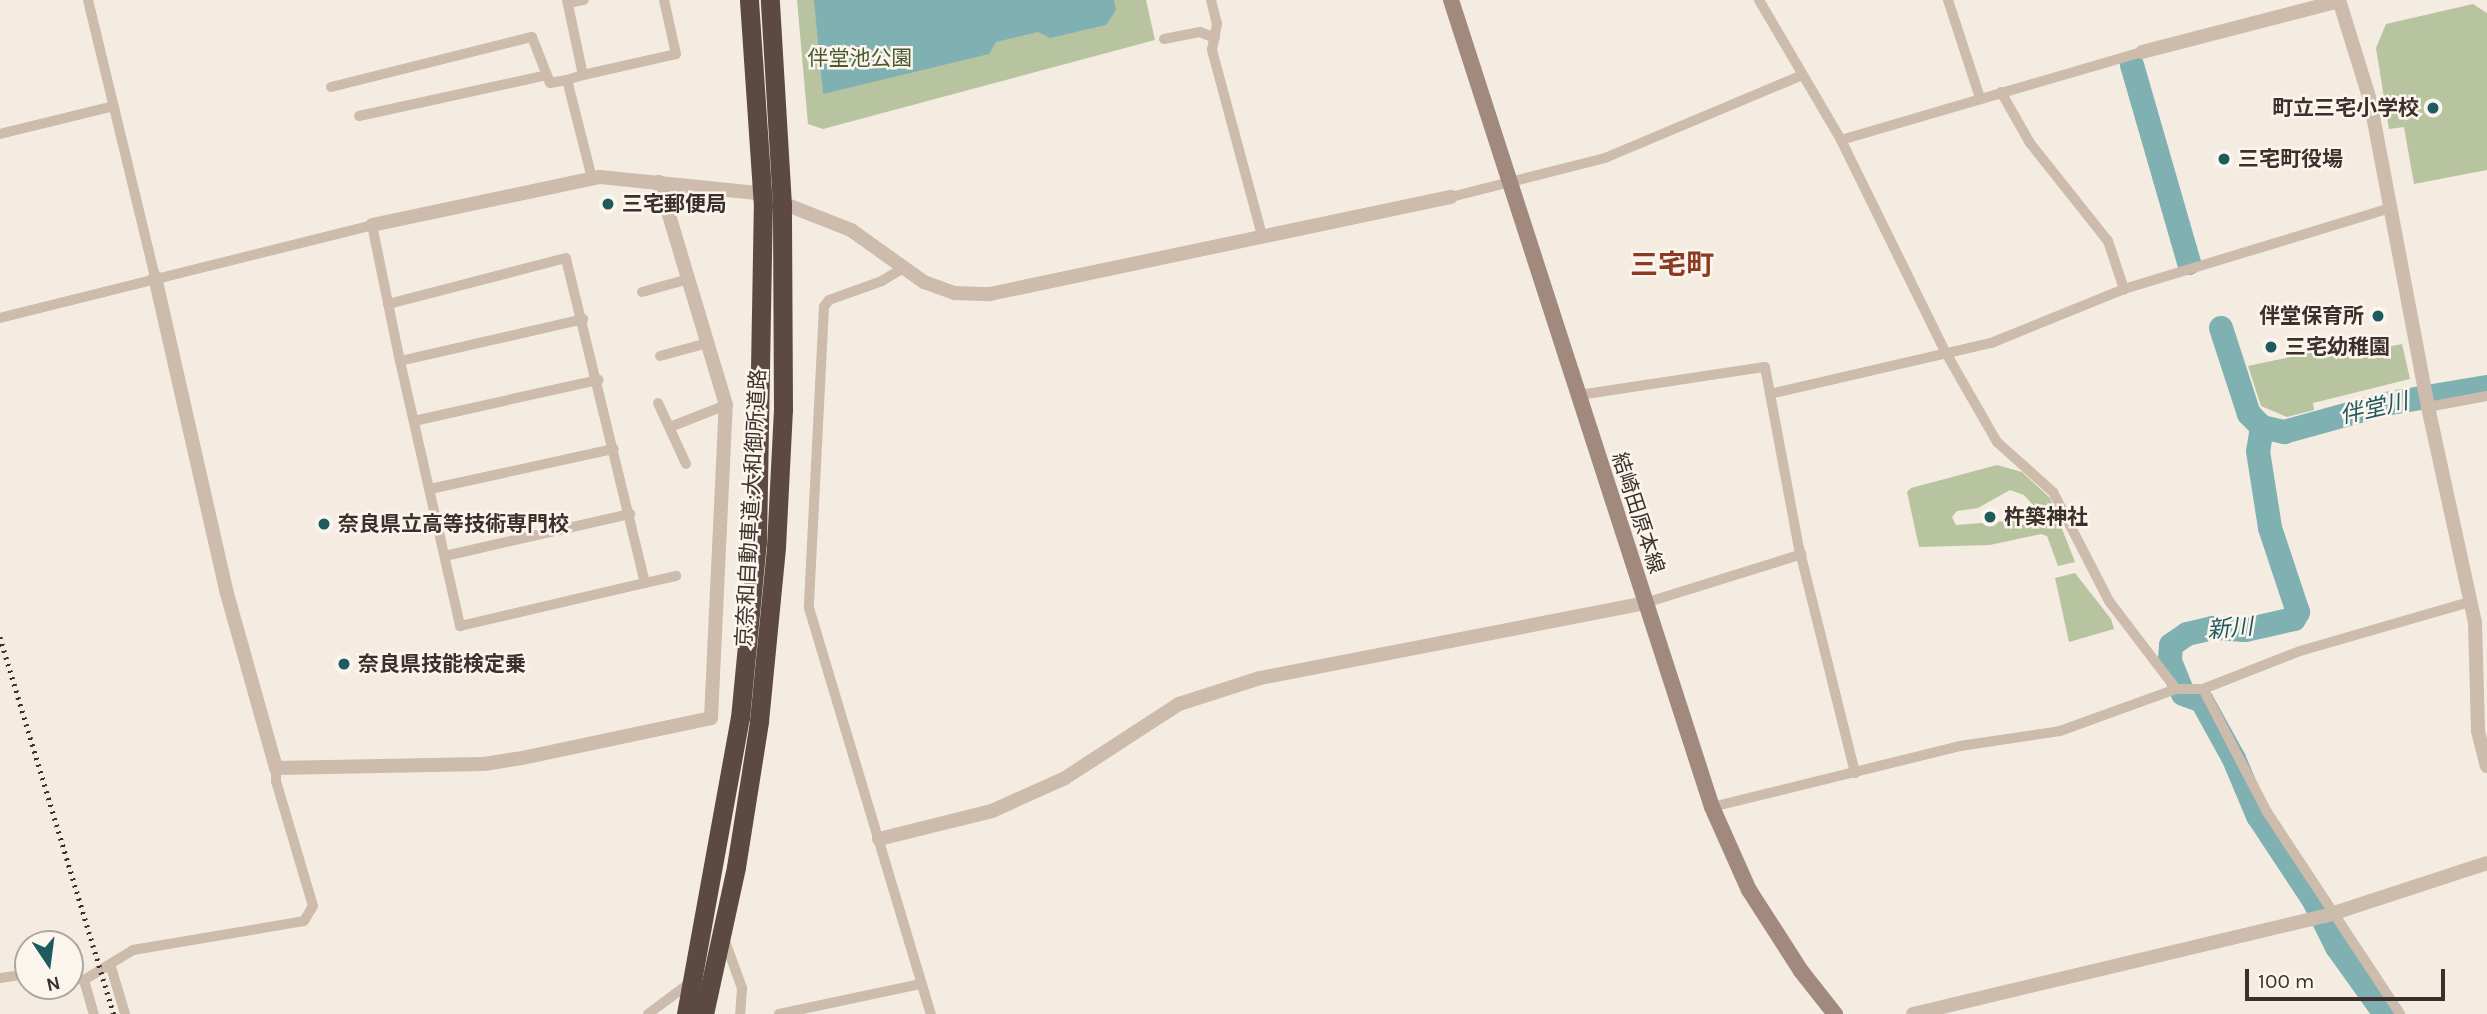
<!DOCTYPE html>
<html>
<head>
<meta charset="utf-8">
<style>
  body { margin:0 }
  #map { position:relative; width:2487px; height:1014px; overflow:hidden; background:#f4ebe1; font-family:Karla,"Noto Sans JP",sans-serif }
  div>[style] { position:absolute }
  .green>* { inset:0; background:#b8c4a0 }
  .water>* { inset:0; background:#7fb0b2 }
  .river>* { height:24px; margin:-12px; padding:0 12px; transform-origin:12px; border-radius:12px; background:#7fb0b2 }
  .minor>* { height:10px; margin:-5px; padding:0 5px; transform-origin:5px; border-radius:5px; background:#cdbbac }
  .tertiary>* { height:14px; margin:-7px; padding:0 7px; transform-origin:7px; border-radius:7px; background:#cdbbac }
  .secondary>* { height:16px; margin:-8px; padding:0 8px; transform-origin:8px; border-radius:8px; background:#a18a7d }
  .rail>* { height:4.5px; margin-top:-2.25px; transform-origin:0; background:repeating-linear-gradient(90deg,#3b302b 0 2px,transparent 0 7px) }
  .motorway-bridge>* { height:19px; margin:-9.5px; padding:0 9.5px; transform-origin:9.5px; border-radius:9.5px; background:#5c4a42 }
  .dots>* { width:19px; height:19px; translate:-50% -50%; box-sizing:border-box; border:4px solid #fbf5ee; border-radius:50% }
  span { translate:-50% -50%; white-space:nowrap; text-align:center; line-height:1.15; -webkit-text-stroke:5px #fbf5ee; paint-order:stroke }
  .park-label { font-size:21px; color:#4a5a2e }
  .poi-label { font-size:21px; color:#3b302b; font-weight:700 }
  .right { translate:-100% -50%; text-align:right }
  .left { translate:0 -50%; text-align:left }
  .street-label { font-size:21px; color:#3b302b }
  .water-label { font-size:23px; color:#1f5a5e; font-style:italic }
  .district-label { font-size:28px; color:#8c3b22; font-weight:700 }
  .north { position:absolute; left:14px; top:930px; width:70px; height:70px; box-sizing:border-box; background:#fbf5ee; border:2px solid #aea6a0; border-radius:50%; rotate:167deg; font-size:19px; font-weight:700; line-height:28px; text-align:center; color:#3b302b }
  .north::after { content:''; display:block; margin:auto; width:24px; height:32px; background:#1f5a5e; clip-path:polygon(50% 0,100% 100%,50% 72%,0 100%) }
  .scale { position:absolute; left:2245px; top:969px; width:200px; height:32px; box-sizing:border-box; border:4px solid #3b302b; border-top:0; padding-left:9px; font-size:21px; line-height:24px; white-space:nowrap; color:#3b302b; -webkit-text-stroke:5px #fbf5ee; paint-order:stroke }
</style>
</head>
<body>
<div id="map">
  <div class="green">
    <div style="clip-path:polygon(797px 0,1146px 0,1155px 40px,823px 129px,808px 124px)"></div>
    <div style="clip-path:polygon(2473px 4px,2487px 13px,2487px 170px,2414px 184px,2404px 127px,2389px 129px,2376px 48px,2386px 24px)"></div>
    <div style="clip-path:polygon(2402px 344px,2410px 379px,2313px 403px,2314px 410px,2287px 417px,2261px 406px,2248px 366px,2319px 351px,2321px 356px,2356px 347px,2357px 353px)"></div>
    <div style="clip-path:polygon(evenodd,1997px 465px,2022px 472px,2050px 498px,2075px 562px,2058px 566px,2047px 536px,2041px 534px,1990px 545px,1919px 547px,1907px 492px,1911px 488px,1997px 465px,2010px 490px,2024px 495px,2034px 506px,2032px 519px,1956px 525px,1952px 517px,1957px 511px,1978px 508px,2010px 490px)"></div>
    <div style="clip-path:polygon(2075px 573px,2111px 619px,2114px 629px,2069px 642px,2055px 578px)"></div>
  </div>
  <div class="water">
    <div style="clip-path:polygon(814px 0,1114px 0,1116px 10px,1106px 25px,1050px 38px,1038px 32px,996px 42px,989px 54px,823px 94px)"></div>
  </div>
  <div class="river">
    <div style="left:2132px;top:65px;width:206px;rotate:73.9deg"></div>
    <div style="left:2221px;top:328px;width:90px;rotate:72deg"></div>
    <div style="left:2249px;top:414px;width:18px;rotate:45deg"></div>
    <div style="left:2262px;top:427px;width:24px;rotate:99deg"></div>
    <div style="left:2258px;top:451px;width:78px;rotate:81.1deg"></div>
    <div style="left:2270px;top:528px;width:89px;rotate:71.6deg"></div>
    <div style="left:2298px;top:612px;width:8px;rotate:120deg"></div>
    <div style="left:2294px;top:619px;width:50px;rotate:167.3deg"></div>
    <div style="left:2245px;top:630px;width:32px;rotate:-176deg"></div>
    <div style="left:2213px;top:628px;width:27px;rotate:167deg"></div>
    <div style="left:2187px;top:634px;width:19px;rotate:145deg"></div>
    <div style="left:2171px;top:645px;width:16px;rotate:94deg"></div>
    <div style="left:2170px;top:661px;width:35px;rotate:68deg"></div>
    <div style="left:2183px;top:694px;width:20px;rotate:20deg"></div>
    <div style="left:2202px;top:701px;width:66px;rotate:61.1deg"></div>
    <div style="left:2234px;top:759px;width:62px;rotate:67.2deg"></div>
    <div style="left:2258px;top:816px;width:100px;rotate:56.5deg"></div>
    <div style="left:2313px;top:899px;width:54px;rotate:63.4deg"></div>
    <div style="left:2337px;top:947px;width:82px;rotate:54.4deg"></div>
    <div style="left:2262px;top:427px;width:23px;rotate:13deg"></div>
    <div style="left:2284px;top:432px;width:105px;rotate:-15.5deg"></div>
    <div style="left:2385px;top:404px;width:103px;rotate:-9.5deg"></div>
  </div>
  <div class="minor">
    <div style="left:88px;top:0;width:285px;rotate:76.4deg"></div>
    <div style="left:567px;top:0;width:77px;rotate:78deg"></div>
    <div style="left:583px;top:75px;width:17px;rotate:163deg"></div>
    <div style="left:567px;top:80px;width:101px;rotate:75.7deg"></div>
    <div style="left:1211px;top:0;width:25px;rotate:76deg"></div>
    <div style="left:1217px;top:24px;width:26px;rotate:101deg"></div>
    <div style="left:1212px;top:50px;width:192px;rotate:74.9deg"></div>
    <div style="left:1759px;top:0;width:162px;rotate:59.6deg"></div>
    <div style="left:1841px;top:140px;width:237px;rotate:63.8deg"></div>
    <div style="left:1946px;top:353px;width:103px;rotate:60.2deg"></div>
    <div style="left:1997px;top:442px;width:75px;rotate:41.8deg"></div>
    <div style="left:2053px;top:492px;width:123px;rotate:62.8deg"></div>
    <div style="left:2109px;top:601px;width:111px;rotate:52.7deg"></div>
    <div style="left:1948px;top:0;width:103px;rotate:71.9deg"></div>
    <div style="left:568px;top:3px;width:16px;rotate:-11deg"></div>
    <div style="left:1164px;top:39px;width:37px;rotate:-11deg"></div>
    <div style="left:1200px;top:32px;width:16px;rotate:22deg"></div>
    <div style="left:583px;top:75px;width:95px;rotate:-12.7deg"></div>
    <div style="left:676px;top:54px;width:55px;rotate:-102.5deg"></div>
    <div style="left:331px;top:87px;width:207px;rotate:-14deg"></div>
    <div style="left:532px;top:37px;width:49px;rotate:68.6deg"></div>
    <div style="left:550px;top:83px;width:17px;rotate:-10deg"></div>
    <div style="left:2001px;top:92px;width:59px;rotate:60.4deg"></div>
    <div style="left:2030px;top:143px;width:125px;rotate:51.5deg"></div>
    <div style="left:2108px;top:241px;width:51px;rotate:71.6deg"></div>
    <div style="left:359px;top:116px;width:192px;rotate:-12.3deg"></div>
    <div style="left:0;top:134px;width:117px;rotate:-13.8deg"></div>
    <div style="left:1841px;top:140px;width:314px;rotate:-16.3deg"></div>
    <div style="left:1451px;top:197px;width:159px;rotate:-14.2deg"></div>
    <div style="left:1605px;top:158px;width:214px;rotate:-22.8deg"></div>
    <div style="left:905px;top:267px;width:27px;rotate:149deg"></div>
    <div style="left:882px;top:281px;width:56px;rotate:160.3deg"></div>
    <div style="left:829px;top:300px;width:9px;rotate:126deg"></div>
    <div style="left:824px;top:307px;width:301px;rotate:92.9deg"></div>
    <div style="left:809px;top:608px;width:424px;rotate:73.3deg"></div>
    <div style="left:642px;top:292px;width:45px;rotate:-15.6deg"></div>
    <div style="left:0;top:318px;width:383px;rotate:-14deg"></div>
    <div style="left:372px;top:225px;width:139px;rotate:78.4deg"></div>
    <div style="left:400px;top:361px;width:272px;rotate:77.2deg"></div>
    <div style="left:460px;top:626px;width:190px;rotate:-13.1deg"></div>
    <div style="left:645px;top:583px;width:334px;rotate:-103.7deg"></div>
    <div style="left:566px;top:258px;width:184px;rotate:165.5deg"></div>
    <div style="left:660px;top:356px;width:46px;rotate:-15.3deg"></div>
    <div style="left:400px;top:361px;width:188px;rotate:-12.9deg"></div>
    <div style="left:1770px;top:394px;width:227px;rotate:-13deg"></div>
    <div style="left:1991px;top:343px;width:144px;rotate:-22.1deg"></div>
    <div style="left:2124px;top:289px;width:276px;rotate:-16.9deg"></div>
    <div style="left:1579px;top:395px;width:188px;rotate:-8.6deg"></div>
    <div style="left:1765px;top:367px;width:184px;rotate:79.4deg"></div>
    <div style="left:1799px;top:548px;width:232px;rotate:76deg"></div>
    <div style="left:658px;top:403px;width:67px;rotate:65.3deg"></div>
    <div style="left:2428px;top:407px;width:60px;rotate:-10.6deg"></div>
    <div style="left:414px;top:421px;width:189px;rotate:-12.6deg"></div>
    <div style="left:670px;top:427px;width:60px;rotate:-21.4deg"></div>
    <div style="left:430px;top:489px;width:188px;rotate:-12.3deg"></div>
    <div style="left:445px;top:556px;width:190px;rotate:-12.8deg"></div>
    <div style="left:645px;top:583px;width:32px;rotate:-13deg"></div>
    <div style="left:1645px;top:603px;width:164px;rotate:-17.3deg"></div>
    <div style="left:2203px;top:689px;width:139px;rotate:62.5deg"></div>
    <div style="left:2267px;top:812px;width:242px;rotate:56.6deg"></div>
    <div style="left:1712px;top:807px;width:255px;rotate:-13.8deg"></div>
    <div style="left:1960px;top:746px;width:101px;rotate:-8.5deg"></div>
    <div style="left:2060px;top:731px;width:123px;rotate:-19.9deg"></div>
    <div style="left:2176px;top:689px;width:27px"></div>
    <div style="left:2203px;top:689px;width:104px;rotate:-21.4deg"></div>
    <div style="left:2300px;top:651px;width:177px;rotate:-16.1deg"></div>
    <div style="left:726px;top:944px;width:47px;rotate:70deg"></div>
    <div style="left:742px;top:988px;width:26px;rotate:94deg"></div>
    <div style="left:111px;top:967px;width:49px;rotate:73.4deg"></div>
    <div style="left:0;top:978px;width:28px;rotate:-8deg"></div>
    <div style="left:70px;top:978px;width:14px;rotate:8deg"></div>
    <div style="left:84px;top:980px;width:57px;rotate:-31.5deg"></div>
    <div style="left:133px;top:950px;width:173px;rotate:-9.6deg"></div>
    <div style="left:304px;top:921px;width:17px;rotate:-59deg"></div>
    <div style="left:313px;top:906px;width:130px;rotate:-106.5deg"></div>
    <div style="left:276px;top:781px;width:13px;rotate:-90deg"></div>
    <div style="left:84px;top:980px;width:35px;rotate:74deg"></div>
    <div style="left:648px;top:1014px;width:49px;rotate:-36.6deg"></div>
    <div style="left:779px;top:1014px;width:144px;rotate:-12deg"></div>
  </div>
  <div class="tertiary">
    <div style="left:2339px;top:0;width:105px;rotate:72.8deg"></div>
    <div style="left:2370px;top:100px;width:312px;rotate:79.3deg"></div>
    <div style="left:2428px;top:407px;width:220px;rotate:77.7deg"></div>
    <div style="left:2475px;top:622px;width:109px;rotate:88.4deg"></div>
    <div style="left:2478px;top:731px;width:36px;rotate:76deg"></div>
    <div style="left:2142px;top:52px;width:203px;rotate:-14.5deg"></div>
    <div style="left:372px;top:225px;width:233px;rotate:-11.9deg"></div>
    <div style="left:600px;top:177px;width:158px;rotate:5.8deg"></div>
    <div style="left:757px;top:193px;width:101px;rotate:21.5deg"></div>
    <div style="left:851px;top:230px;width:90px;rotate:35.5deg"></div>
    <div style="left:924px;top:282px;width:33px;rotate:20deg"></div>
    <div style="left:955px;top:293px;width:35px;rotate:2deg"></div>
    <div style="left:990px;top:294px;width:471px;rotate:-11.9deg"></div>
    <div style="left:155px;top:277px;width:321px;rotate:77.2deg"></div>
    <div style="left:226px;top:590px;width:185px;rotate:74.3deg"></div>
    <div style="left:276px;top:768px;width:208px;rotate:-1.1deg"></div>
    <div style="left:484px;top:764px;width:38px;rotate:-9deg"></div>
    <div style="left:522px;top:758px;width:193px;rotate:-11.9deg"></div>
    <div style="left:711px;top:718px;width:313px;rotate:-87.3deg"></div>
    <div style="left:726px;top:405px;width:233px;rotate:-106.7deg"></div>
    <div style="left:879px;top:839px;width:116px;rotate:-13.9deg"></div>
    <div style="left:992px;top:811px;width:80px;rotate:-24.3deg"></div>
    <div style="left:1065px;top:778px;width:136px;rotate:-33deg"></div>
    <div style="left:1179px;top:704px;width:85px;rotate:-17.8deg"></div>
    <div style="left:1260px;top:678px;width:392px;rotate:-11deg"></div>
    <div style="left:1913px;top:1014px;width:423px;rotate:-13.4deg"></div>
    <div style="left:2325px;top:916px;width:170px;rotate:-18.1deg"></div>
  </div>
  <div class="secondary">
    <div style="left:1451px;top:0;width:848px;rotate:72.08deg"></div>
    <div style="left:1712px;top:807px;width:91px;rotate:66deg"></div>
    <div style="left:1749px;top:890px;width:96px;rotate:57.3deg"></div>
    <div style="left:1801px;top:971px;width:55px;rotate:51.7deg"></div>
  </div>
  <div class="rail">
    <div style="left:0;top:637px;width:394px;rotate:73.2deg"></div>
  </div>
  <div class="motorway-bridge">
    <div style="left:686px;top:1014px;width:301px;rotate:-79.7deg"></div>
    <div style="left:740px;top:718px;width:178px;rotate:-84.5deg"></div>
    <div style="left:757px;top:541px;width:335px;rotate:-89deg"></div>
    <div style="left:763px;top:206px;width:206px;rotate:-93.9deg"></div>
    <div style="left:704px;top:1014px;width:150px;rotate:-77.7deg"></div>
    <div style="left:736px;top:867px;width:148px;rotate:-81deg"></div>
    <div style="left:759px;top:721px;width:175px;rotate:-84.4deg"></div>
    <div style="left:776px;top:547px;width:138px;rotate:-87.1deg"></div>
    <div style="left:783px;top:409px;width:204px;rotate:-90.3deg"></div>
    <div style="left:782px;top:205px;width:205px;rotate:-93.4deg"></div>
  </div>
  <div class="dots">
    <div style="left:2433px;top:108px;background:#1f5a5e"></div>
    <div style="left:2224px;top:159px;background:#1f5a5e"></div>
    <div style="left:608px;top:204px;background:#1f5a5e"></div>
    <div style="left:2378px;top:316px;background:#1f5a5e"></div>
    <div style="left:2271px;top:347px;background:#1f5a5e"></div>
    <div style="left:1990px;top:517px;background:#1f5a5e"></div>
    <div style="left:324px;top:524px;background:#1f5a5e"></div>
    <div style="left:344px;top:664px;background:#1f5a5e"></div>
  </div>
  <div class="park-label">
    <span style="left:860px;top:58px">伴堂池公園</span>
  </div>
  <div class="poi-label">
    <span class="right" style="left:2419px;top:108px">町立三宅小学校</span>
    <span class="left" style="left:2238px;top:159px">三宅町役場</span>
    <span class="left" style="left:622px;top:204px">三宅郵便局</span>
    <span class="right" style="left:2364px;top:316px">伴堂保育所</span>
    <span class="left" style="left:2285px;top:347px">三宅幼稚園</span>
    <span class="left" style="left:2004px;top:517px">杵築神社</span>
    <span class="left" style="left:338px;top:524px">奈良県立高等技術専門校</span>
    <span class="left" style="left:358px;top:664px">奈良県技能検定乗</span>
  </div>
  <div class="street-label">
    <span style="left:751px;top:508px;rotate:-87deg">京奈和自動車道;大和御所道路</span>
    <span style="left:1638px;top:513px;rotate:72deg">結崎田原本線</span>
  </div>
  <div class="water-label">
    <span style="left:2374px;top:409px;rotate:-13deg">伴堂川</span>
    <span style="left:2230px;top:629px;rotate:-5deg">新川</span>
  </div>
  <div class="district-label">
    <span style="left:1672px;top:265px">三宅町</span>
  </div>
  <div class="north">N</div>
  <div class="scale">100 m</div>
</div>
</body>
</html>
